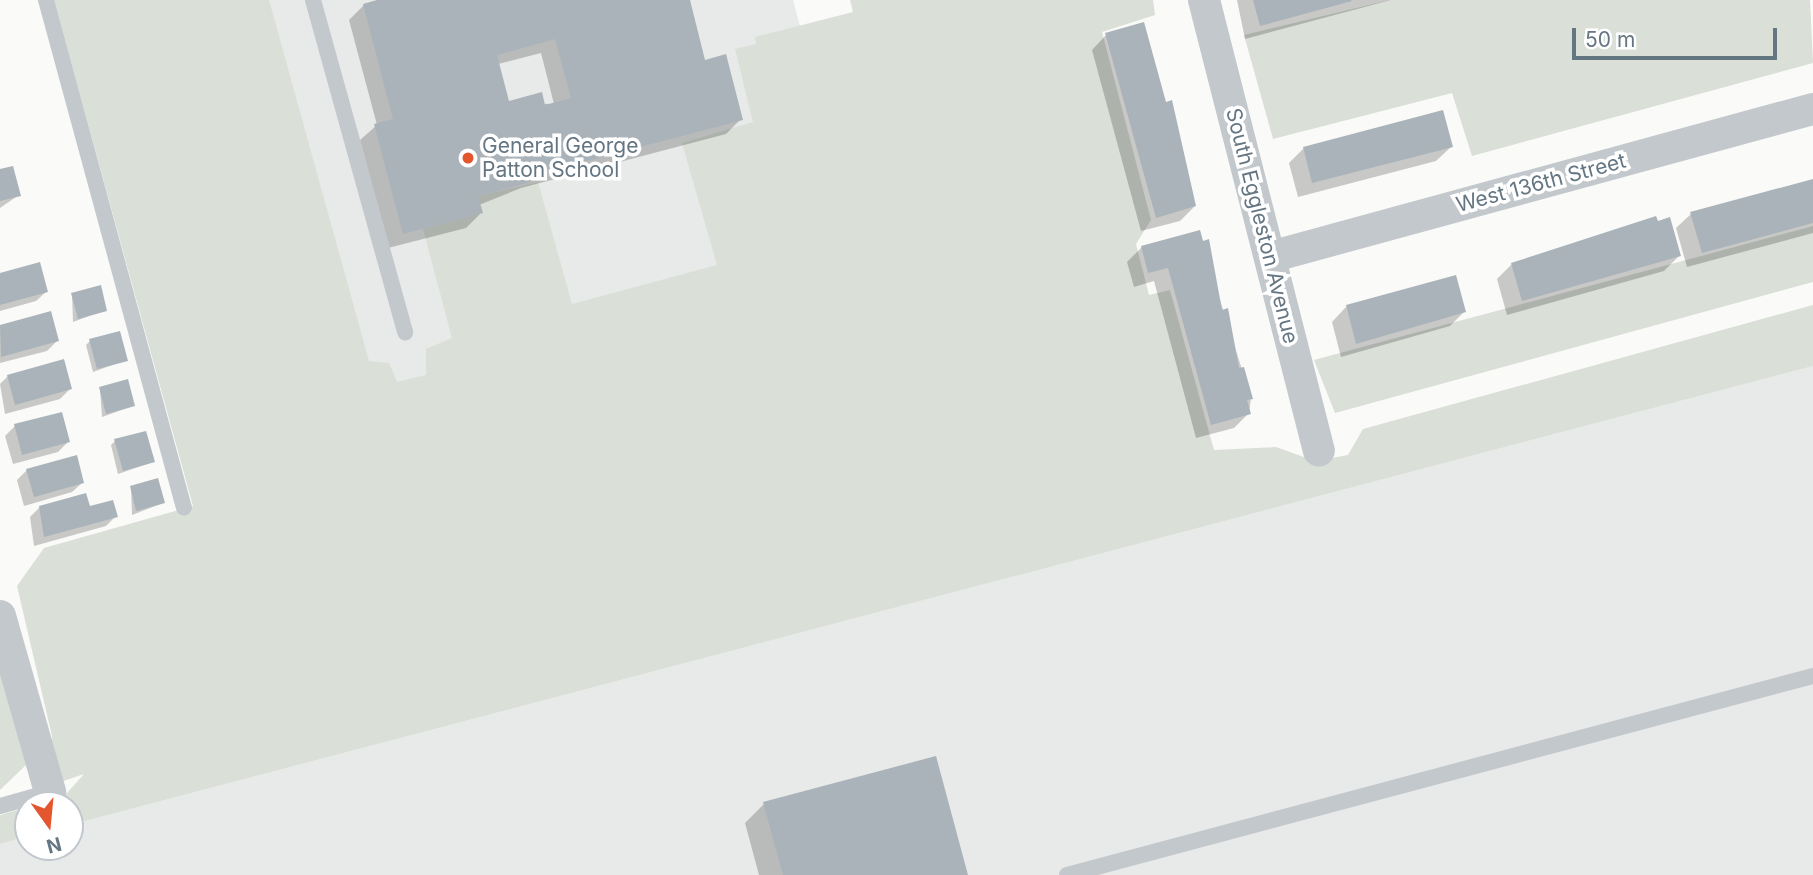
<!DOCTYPE html>
<html>
<head>
<meta charset="utf-8">
<style>
  body { margin:0 }
  #map { position:relative; width:1813px; height:875px; overflow:hidden; background:#fafaf8; font-family:Inter,sans-serif }
  div>[style] { position:absolute }
  .built>* { inset:0; background:#e8e9e9 }
  .green>* { inset:0; background:#dadfd7 }
  .shadow>* { inset:0; background:#0003 }
  .building>* { inset:0; background:#aab3b9 }
  .lane>* { height:16px; margin:-8px; padding:0 8px; transform-origin:8px; border-radius:8px; background:#c3c8cc }
  .street>* { height:32px; margin:-16px; padding:0 16px; transform-origin:16px; border-radius:16px; background:#c3c8cc }
  .dots>* { width:19px; height:19px; translate:-50% -50%; box-sizing:border-box; border:4px solid #fff; border-radius:50% }
  span { translate:-50% -50%; white-space:nowrap; text-align:center; line-height:1.15; -webkit-text-stroke:7px #fff; paint-order:stroke }
  .poi-label { font-size:21px; color:#657683 }
  .left { translate:0 -50%; text-align:left }
  .street-label { font-size:21px; color:#657683 }
  .north { position:absolute; left:14px; top:791px; width:70px; height:70px; box-sizing:border-box; background:#fff; border:2px solid #c1c8cd; border-radius:50%; rotate:165deg; font-size:19px; font-weight:700; line-height:28px; text-align:center; color:#657683 }
  .north::after { content:''; display:block; margin:auto; width:24px; height:32px; background:#e4572e; clip-path:polygon(50% 0,100% 100%,50% 72%,0 100%) }
  .scale { position:absolute; left:1572px; top:28px; width:205px; height:32px; box-sizing:border-box; border:4px solid #657683; border-top:0; padding-left:9px; font-size:21px; line-height:24px; white-space:nowrap; color:#657683; -webkit-text-stroke:5px #fff; paint-order:stroke }
</style>
</head>
<body>
<div id="map">
  <div class="built">
    <div style="clip-path:polygon(59px 0,793px 0,877px 315px,192px 499px)"></div>
    <div style="clip-path:polygon(1813px 366px,1813px 875px,0 875px,0 844px,28px 836px,28px 847px,70px 847px,70px 825px)"></div>
  </div>
  <div class="green">
    <div style="clip-path:polygon(54px 0,269px 0,369px 361px,389px 363px,397px 382px,426px 375px,426px 349px,452px 338px,423px 229px,482px 213px,478px 196px,538px 182px,572px 304px,717px 265px,682px 143px,753px 122px,735px 49px,756px 44px,755px 37px,853px 12px,850px 0,1153px 0,1155px 15px,1102px 32px,1151px 220px,1136px 244px,1149px 295px,1170px 290px,1214px 450px,1276px 447px,1315px 461px,1348px 455px,1363px 429px,1813px 305px,1813px 366px,70px 825px,70px 805px,34px 805px,67px 793px,84px 774px,37px 790px,50px 773px,52px 736px,17px 586px,44px 548px,193px 506px)"></div>
    <div style="clip-path:polygon(1390px 0,1810px 0,1813px 63px,1472px 156px,1452px 93px,1273px 139px,1244px 35px)"></div>
    <div style="clip-path:polygon(1813px 226px,1813px 282px,1335px 413px,1314px 360px)"></div>
    <div style="clip-path:polygon(0 644px,26px 765px,0 790px)"></div>
    <div style="clip-path:polygon(28px 807px,28px 836px,0 844px,0 815px)"></div>
  </div>
  <div class="shadow">
    <div style="clip-path:polygon(evenodd,385px 0,688px 0,704px 62px,741px 119px,726px 134px,521px 188px,479px 205px,481px 213px,466px 228px,388px 248px,360px 140px,377px 125px,349px 20px,364px 5px,385px 0,541px 53px,554px 104px,508px 103px,498px 64px,541px 53px)"></div>
    <div style="clip-path:polygon(1237px 0,1391px 0,1245px 39px)"></div>
    <div style="clip-path:polygon(1106px 35px,1165px 104px,1195px 206px,1180px 221px,1141px 231px,1092px 50px)"></div>
    <div style="clip-path:polygon(1451px 147px,1436px 161px,1298px 197px,1289px 163px,1304px 148px)"></div>
    <div style="clip-path:polygon(0 171px,19px 195px,0 208px)"></div>
    <div style="clip-path:polygon(1813px 181px,1813px 233px,1687px 267px,1676px 228px,1691px 214px)"></div>
    <div style="clip-path:polygon(1202px 243px,1251px 398px,1249px 413px,1234px 428px,1196px 438px,1154px 281px,1134px 287px,1127px 262px,1142px 247px)"></div>
    <div style="clip-path:polygon(1679px 256px,1664px 271px,1507px 315px,1497px 279px,1512px 264px)"></div>
    <div style="clip-path:polygon(0 275px,46px 292px,36px 301px,0 311px)"></div>
    <div style="clip-path:polygon(1455px 277px,1464px 312px,1450px 326px,1341px 357px,1332px 322px,1346px 307px)"></div>
    <div style="clip-path:polygon(72px 294px,105px 310px,73px 322px)"></div>
    <div style="clip-path:polygon(49px 313px,57px 341px,47px 351px,0 363px,0 327px)"></div>
    <div style="clip-path:polygon(90px 341px,126px 360px,93px 372px,86px 345px)"></div>
    <div style="clip-path:polygon(8px 376px,70px 389px,60px 399px,5px 414px,0 384px)"></div>
    <div style="clip-path:polygon(100px 389px,133px 406px,102px 417px)"></div>
    <div style="clip-path:polygon(15px 426px,68px 442px,58px 452px,13px 464px,5px 436px)"></div>
    <div style="clip-path:polygon(115px 441px,153px 462px,118px 474px,111px 445px)"></div>
    <div style="clip-path:polygon(27px 470px,82px 483px,72px 492px,24px 506px,17px 480px)"></div>
    <div style="clip-path:polygon(131px 487px,163px 503px,132px 515px)"></div>
    <div style="clip-path:polygon(40px 507px,89px 508px,116px 516px,106px 526px,34px 546px,30px 517px)"></div>
    <div style="clip-path:polygon(764px 804px,966px 875px,759px 875px,745px 823px)"></div>
  </div>
  <div class="building">
    <div style="clip-path:polygon(evenodd,377px 0,690px 0,705px 60px,726px 54px,743px 120px,529px 176px,530px 182px,478px 196px,483px 213px,403px 234px,374px 124px,393px 119px,363px 4px,377px 0,555px 39px,571px 98px,545px 105px,542px 92px,509px 101px,497px 55px,555px 39px)"></div>
    <div style="clip-path:polygon(1253px 0,1351px 0,1352px 1px,1260px 26px)"></div>
    <div style="clip-path:polygon(1144px 22px,1166px 102px,1172px 100px,1196px 206px,1156px 218px,1105px 33px)"></div>
    <div style="clip-path:polygon(1443px 110px,1453px 147px,1312px 183px,1303px 147px)"></div>
    <div style="clip-path:polygon(13px 166px,21px 196px,0 201px,0 169px)"></div>
    <div style="clip-path:polygon(1813px 179px,1813px 223px,1702px 253px,1690px 212px)"></div>
    <div style="clip-path:polygon(1656px 216px,1658px 221px,1670px 217px,1681px 256px,1522px 301px,1511px 263px)"></div>
    <div style="clip-path:polygon(1200px 230px,1203px 241px,1209px 239px,1222px 310px,1228px 308px,1239px 368px,1244px 367px,1253px 399px,1247px 400px,1251px 414px,1211px 425px,1168px 268px,1148px 273px,1141px 246px)"></div>
    <div style="clip-path:polygon(40px 262px,48px 292px,0 305px,0 273px)"></div>
    <div style="clip-path:polygon(1456px 275px,1466px 312px,1356px 344px,1346px 305px)"></div>
    <div style="clip-path:polygon(101px 285px,107px 311px,78px 319px,71px 293px)"></div>
    <div style="clip-path:polygon(51px 311px,59px 341px,1px 357px,0 325px)"></div>
    <div style="clip-path:polygon(120px 331px,128px 361px,97px 369px,89px 339px)"></div>
    <div style="clip-path:polygon(64px 359px,72px 389px,15px 405px,7px 375px)"></div>
    <div style="clip-path:polygon(128px 379px,135px 406px,106px 414px,99px 387px)"></div>
    <div style="clip-path:polygon(62px 412px,70px 442px,22px 455px,14px 424px)"></div>
    <div style="clip-path:polygon(146px 431px,155px 462px,123px 471px,114px 439px)"></div>
    <div style="clip-path:polygon(77px 455px,84px 483px,34px 497px,26px 469px)"></div>
    <div style="clip-path:polygon(158px 478px,165px 503px,136px 511px,130px 486px)"></div>
    <div style="clip-path:polygon(86px 493px,90px 506px,113px 500px,118px 517px,44px 537px,39px 506px)"></div>
    <div style="clip-path:polygon(936px 756px,968px 875px,783px 875px,763px 802px)"></div>
  </div>
  <div class="lane">
    <div style="left:46px;top:0;width:526px;rotate:74.8deg"></div>
    <div style="left:313px;top:0;width:345px;rotate:74.5deg"></div>
    <div style="left:0;top:806px;width:52px;rotate:-15.6deg"></div>
    <div style="left:1067px;top:875px;width:772px;rotate:-14.94deg"></div>
  </div>
  <div class="street">
    <div style="left:1204px;top:0;width:465px;rotate:75.7deg"></div>
    <div style="left:1270px;top:257px;width:563px;rotate:-15.25deg"></div>
    <div style="left:0;top:616px;width:183px;rotate:74.1deg"></div>
  </div>
  <div class="dots">
    <div style="left:468px;top:158px;background:#e4572e"></div>
  </div>
  <div class="poi-label">
    <span class="left" style="left:482px;top:158px">General George<br>Patton School</span>
  </div>
  <div class="street-label">
    <span style="left:1541px;top:183px;rotate:-15deg">West 136th Street</span>
    <span style="left:1262px;top:226px;rotate:76deg">South Eggleston Avenue</span>
  </div>
  <div class="north">N</div>
  <div class="scale">50 m</div>
</div>
</body>
</html>
